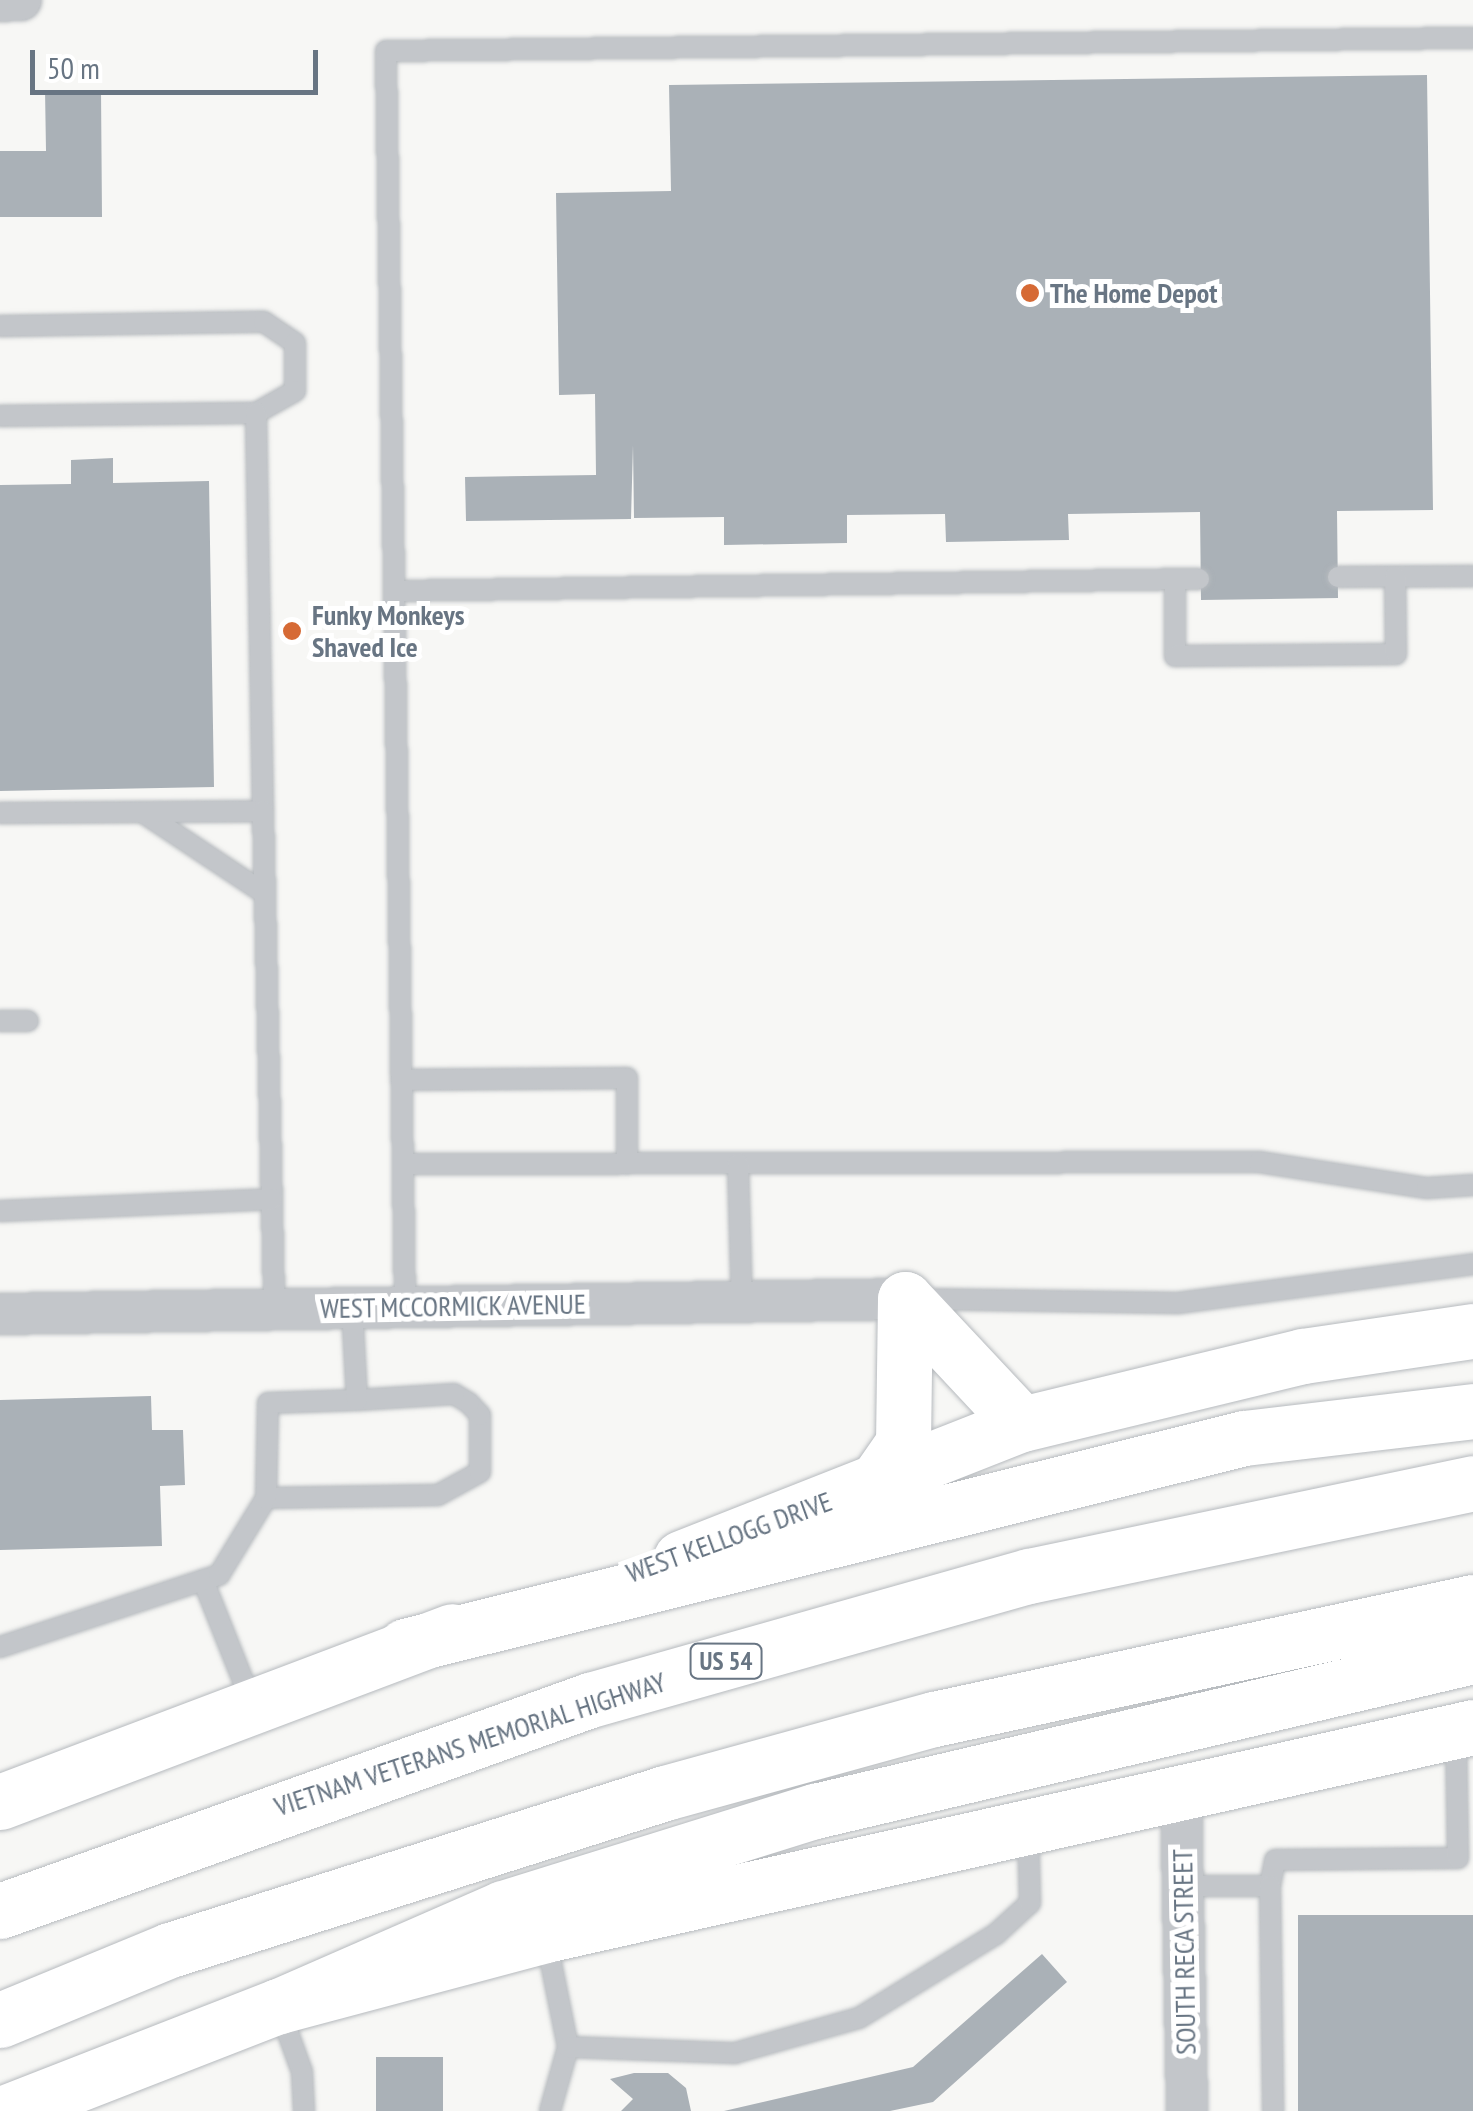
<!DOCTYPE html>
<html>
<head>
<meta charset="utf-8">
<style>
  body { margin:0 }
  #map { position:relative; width:1473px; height:2111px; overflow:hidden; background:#f7f7f5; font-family:"PT Sans Narrow",sans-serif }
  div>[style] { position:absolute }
  .building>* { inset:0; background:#aab1b7 }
  .roads { filter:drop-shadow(0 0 2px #b6babe) drop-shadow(0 0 2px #b6babe) }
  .service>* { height:20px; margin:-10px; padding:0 10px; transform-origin:10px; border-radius:10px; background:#c3c6ca }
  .minor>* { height:40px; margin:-20px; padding:0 20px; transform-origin:20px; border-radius:20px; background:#c3c6ca }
  .secondary>* { height:55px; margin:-27.5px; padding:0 27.5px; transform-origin:27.5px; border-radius:27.5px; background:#fff }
  .motorway>* { height:55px; margin:-27.5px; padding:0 27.5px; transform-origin:27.5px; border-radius:27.5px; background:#fff }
  .dots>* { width:28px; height:28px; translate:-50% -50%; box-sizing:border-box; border:5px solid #fff; border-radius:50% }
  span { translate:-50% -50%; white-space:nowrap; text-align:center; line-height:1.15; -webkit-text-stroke:10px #fff; paint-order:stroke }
  .shield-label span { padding:2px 8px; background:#fff; border:2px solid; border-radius:8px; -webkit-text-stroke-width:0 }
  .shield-label { font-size:25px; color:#687583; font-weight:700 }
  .poi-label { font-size:28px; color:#687583; font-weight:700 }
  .left { translate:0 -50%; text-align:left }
  .street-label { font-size:28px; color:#687583 }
  .scale { position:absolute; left:30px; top:50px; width:288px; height:45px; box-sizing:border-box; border:5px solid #687583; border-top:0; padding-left:12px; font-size:30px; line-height:35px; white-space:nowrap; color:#687583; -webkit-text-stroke:8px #fff; paint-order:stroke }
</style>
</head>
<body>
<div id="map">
  <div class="building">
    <div style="clip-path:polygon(1427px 75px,1433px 510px,1337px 511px,1338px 598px,1201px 600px,1200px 512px,1068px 514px,1069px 540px,946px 542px,945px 514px,847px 515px,847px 543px,724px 545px,724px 517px,634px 518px,633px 445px,631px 519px,466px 521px,465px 477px,596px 475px,595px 394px,559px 395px,556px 193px,671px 191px,669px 85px)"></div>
    <div style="clip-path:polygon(45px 90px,101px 90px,102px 217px,0 217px,0 151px,46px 151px)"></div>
    <div style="clip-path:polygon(113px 458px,113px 483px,209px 481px,214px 787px,0 791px,0 485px,71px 484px,71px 460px)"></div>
    <div style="clip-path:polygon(151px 1396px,152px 1430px,183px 1430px,185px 1485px,160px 1486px,162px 1546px,0 1550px,0 1400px)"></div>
    <div style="clip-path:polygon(1298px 1915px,1473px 1915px,1473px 2111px,1298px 2111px)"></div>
    <div style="clip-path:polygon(1042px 1954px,1067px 1982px,933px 2102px,890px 2111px,724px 2111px,913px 2067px)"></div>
    <div style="clip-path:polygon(376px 2057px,443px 2057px,443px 2111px,376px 2111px)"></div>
    <div style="clip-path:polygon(634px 2073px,668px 2073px,686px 2088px,691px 2111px,621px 2111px,633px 2099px,610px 2079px)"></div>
  </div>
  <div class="roads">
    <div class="service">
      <div style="left:0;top:326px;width:264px;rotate:-0.9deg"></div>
      <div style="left:264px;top:322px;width:37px;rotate:34deg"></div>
      <div style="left:295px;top:343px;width:48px;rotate:90deg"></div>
      <div style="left:295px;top:391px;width:45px;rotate:150.6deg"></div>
      <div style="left:0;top:416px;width:256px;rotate:-0.7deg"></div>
      <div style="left:256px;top:413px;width:398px;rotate:89deg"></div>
      <div style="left:1338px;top:577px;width:135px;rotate:-0.4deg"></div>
      <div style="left:1175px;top:579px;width:77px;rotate:90deg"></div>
      <div style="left:1175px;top:656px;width:221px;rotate:-0.5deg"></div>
      <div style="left:1396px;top:654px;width:77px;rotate:-90.7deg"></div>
      <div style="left:395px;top:591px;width:804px;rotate:-0.86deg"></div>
      <div style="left:142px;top:812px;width:146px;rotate:33.6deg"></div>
      <div style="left:0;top:813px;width:263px;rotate:-0.4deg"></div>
      <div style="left:263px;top:811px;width:498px;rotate:88.7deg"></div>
      <div style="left:0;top:1021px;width:28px"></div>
      <div style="left:401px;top:1080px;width:226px;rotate:-0.5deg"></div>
      <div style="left:627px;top:1078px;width:86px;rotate:90deg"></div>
      <div style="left:403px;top:1164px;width:856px;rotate:-0.13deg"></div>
      <div style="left:1259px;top:1162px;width:170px;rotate:8.8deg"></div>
      <div style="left:1427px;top:1188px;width:46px;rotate:-3.7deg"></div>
      <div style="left:738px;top:1164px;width:139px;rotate:88.4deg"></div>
      <div style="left:0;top:1211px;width:272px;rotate:-2.5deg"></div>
      <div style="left:918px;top:1299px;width:260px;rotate:0.9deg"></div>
      <div style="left:1178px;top:1303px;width:298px;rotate:-7.5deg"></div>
      <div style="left:405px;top:1306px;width:1255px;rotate:-90.87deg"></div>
      <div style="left:386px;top:51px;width:1087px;rotate:-0.69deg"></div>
      <div style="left:266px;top:1498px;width:172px;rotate:-1deg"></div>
      <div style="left:438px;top:1495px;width:48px;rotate:-28.7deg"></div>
      <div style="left:480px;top:1472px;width:57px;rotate:-90deg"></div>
      <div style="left:480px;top:1415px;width:16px;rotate:-133deg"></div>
      <div style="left:469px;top:1403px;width:17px;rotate:-149deg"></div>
      <div style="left:454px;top:1394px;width:97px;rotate:176.5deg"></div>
      <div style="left:203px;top:1580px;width:132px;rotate:68.3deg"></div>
      <div style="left:0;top:1647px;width:231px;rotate:-18.2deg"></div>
      <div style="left:219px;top:1575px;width:90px;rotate:-58.6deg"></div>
      <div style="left:266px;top:1498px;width:95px;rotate:-88.8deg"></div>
      <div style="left:268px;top:1403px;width:89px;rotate:-1.9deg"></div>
      <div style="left:357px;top:1400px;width:93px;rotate:-93.1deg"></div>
      <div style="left:1183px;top:1886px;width:87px"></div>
      <div style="left:1270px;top:1886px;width:26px;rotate:-79deg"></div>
      <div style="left:1275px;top:1860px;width:183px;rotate:-0.6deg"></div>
      <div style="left:1458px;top:1858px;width:126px;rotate:-90.9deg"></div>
      <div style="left:1270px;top:1886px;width:225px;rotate:89.2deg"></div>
      <div style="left:546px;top:1938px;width:111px;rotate:78.6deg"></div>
      <div style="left:568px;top:2047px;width:66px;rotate:105.7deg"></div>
      <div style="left:279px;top:2008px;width:68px;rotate:70.2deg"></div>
      <div style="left:302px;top:2072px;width:39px;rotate:87deg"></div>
      <div style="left:568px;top:2047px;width:167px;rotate:2.1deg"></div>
      <div style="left:735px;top:2053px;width:129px;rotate:-15.8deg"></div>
      <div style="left:859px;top:2018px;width:161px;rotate:-31.5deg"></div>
      <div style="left:996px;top:1934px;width:46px;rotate:-42.4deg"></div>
      <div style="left:1030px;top:1903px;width:74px;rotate:-91.5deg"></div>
    </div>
    <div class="minor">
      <div style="left:0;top:1px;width:21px;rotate:-3deg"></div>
      <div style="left:0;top:1314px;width:905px;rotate:-0.95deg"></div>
      <div style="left:1181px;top:1792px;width:319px;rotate:88.9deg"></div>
    </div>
    <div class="secondary">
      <div style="left:905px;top:1299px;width:171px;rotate:46.9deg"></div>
      <div style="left:876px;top:1482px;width:47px;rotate:-55.3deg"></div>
      <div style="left:903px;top:1443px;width:144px;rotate:-89.2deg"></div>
      <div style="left:681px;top:1558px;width:366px;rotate:-21.5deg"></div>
      <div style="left:1022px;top:1424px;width:289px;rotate:-13.6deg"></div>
      <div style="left:1303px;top:1356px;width:172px;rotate:-8.4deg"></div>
      <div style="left:0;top:1802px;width:483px;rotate:-20.7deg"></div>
      <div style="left:9px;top:2111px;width:290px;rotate:-21.3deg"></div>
      <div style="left:279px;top:2006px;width:275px;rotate:-14.9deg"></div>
      <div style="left:545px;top:1935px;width:951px;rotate:-12.63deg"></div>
    </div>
    <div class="motorway">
      <div style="left:405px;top:1646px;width:864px;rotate:-13.92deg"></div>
      <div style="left:1244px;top:1438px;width:231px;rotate:-6.7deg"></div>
      <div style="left:0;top:1911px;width:627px;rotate:-19.68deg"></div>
      <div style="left:590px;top:1700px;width:456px;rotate:-15.8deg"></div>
      <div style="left:1029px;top:1576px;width:454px;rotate:-11.8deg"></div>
      <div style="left:279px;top:2006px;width:244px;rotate:-23.6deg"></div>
      <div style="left:503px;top:1908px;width:327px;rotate:-17.3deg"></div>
      <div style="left:815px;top:1811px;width:676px;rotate:-13.26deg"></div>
      <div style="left:0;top:2020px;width:184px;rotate:-22.4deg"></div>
      <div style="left:170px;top:1950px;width:519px;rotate:-17.6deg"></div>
      <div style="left:665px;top:1793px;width:279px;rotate:-15.4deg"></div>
      <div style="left:934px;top:1719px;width:552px;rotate:-12.25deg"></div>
    </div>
  </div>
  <div class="dots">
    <div style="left:1030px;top:293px;background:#d66a35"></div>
    <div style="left:292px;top:631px;background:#d66a35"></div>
  </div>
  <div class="shield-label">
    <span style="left:726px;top:1661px">US 54</span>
  </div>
  <div class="poi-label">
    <span class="left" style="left:1050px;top:293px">The Home Depot</span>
    <span class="left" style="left:312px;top:631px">Funky Monkeys<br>Shaved Ice</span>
  </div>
  <div class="street-label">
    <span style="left:453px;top:1306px;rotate:-1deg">WEST MCCORMICK AVENUE</span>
    <span style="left:729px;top:1537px;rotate:-20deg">WEST KELLOGG DRIVE</span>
    <span style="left:470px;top:1744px;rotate:-18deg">VIETNAM VETERANS MEMORIAL HIGHWAY</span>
    <span style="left:1184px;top:1952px;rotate:-91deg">SOUTH RECA STREET</span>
  </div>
  <div class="scale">50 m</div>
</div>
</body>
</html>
